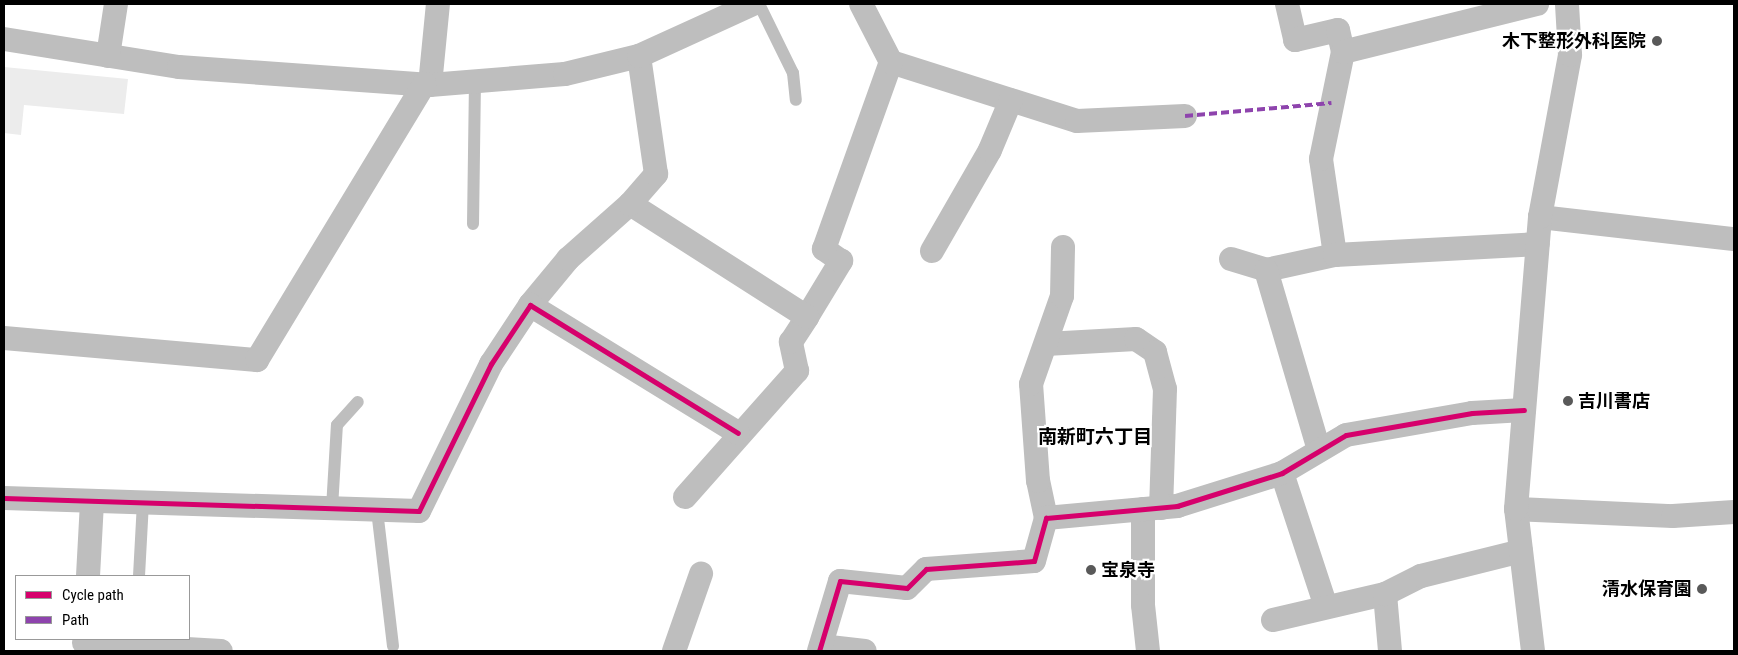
<!DOCTYPE html>
<html>
<head>
<meta charset="utf-8">
<style>
  body { margin:0 }
  #map { position:relative; width:1738px; height:655px; overflow:hidden; background:#fff; font-family:"Roboto Condensed","Noto Sans JP",sans-serif }
  div>[style] { position:absolute }
  .green>* { inset:0; background:#ececec }
  .lane>* { height:12px; margin:-6px; padding:0 6px; transform-origin:6px; border-radius:6px; background:#bebebe }
  .street>* { height:24px; margin:-12px; padding:0 12px; transform-origin:12px; border-radius:12px; background:#bebebe }
  .quiet>* { height:4px; margin-top:-2px; transform-origin:0; background:repeating-linear-gradient(90deg,#8e44ad 0 8px,transparent 0 12px) }
  .cycleway>* { height:5px; margin:-2.5px; padding:0 2.5px; transform-origin:2.5px; border-radius:2.5px; background:#d6006c }
  .dots>* { width:14px; height:14px; translate:-50% -50%; box-sizing:border-box; border:2px solid #fff; border-radius:50% }
  span { translate:-50% -50%; white-space:nowrap; text-align:center; line-height:1.15; -webkit-text-stroke:4.5px #fff; paint-order:stroke }
  .poi-label { font-size:18px; color:#000; font-weight:700 }
  .right { translate:-100% -50%; text-align:right }
  .left { translate:0 -50%; text-align:left }
  .neighbourhood-label { font-size:19px; color:#000; font-weight:700 }
  .frame { position:absolute; inset:0; border:5px solid #000; pointer-events:none }
  .legend { position:absolute; left:15px; top:575px; width:175px; height:65px; box-sizing:border-box; background:#fff; border:1px solid #999; margin:0; padding:6px 9px; list-style:none; font-size:15px; color:#000 }
  .legend li { display:flex; align-items:center; gap:10px; height:25px }
  .legend b { width:25px; border:1px solid #999 }
</style>
</head>
<body>
<div id="map">
  <div class="green">
    <div style="clip-path:polygon(4px 67px,128px 79px,124px 114px,24px 105px,21px 135px,4px 133px)"></div>
  </div>
  <div class="lane">
    <div style="left:759px;top:4px;width:77px;rotate:63.8deg"></div>
    <div style="left:793px;top:73px;width:27px;rotate:84deg"></div>
    <div style="left:473px;top:224px;width:142px;rotate:-89.2deg"></div>
    <div style="left:332px;top:508px;width:83px;rotate:-86.6deg"></div>
    <div style="left:337px;top:425px;width:31px;rotate:-48deg"></div>
    <div style="left:377px;top:510px;width:137px;rotate:83.3deg"></div>
    <div style="left:139px;top:576px;width:73px;rotate:-86.9deg"></div>
  </div>
  <div class="street">
    <div style="left:1287px;top:4px;width:37px;rotate:77deg"></div>
    <div style="left:1295px;top:40px;width:44px;rotate:-13.1deg"></div>
    <div style="left:1338px;top:30px;width:23px;rotate:77deg"></div>
    <div style="left:4px;top:39px;width:177px;rotate:9.1deg"></div>
    <div style="left:179px;top:67px;width:252px;rotate:4.1deg"></div>
    <div style="left:430px;top:85px;width:81px;rotate:-84.4deg"></div>
    <div style="left:108px;top:56px;width:53px;rotate:-81.3deg"></div>
    <div style="left:891px;top:62px;width:195px;rotate:17.6deg"></div>
    <div style="left:1077px;top:121px;width:108px;rotate:-2.7deg"></div>
    <div style="left:430px;top:85px;width:135px;rotate:-4.7deg"></div>
    <div style="left:565px;top:74px;width:76px;rotate:-13.7deg"></div>
    <div style="left:1540px;top:217px;width:195px;rotate:6.5deg"></div>
    <div style="left:932px;top:251px;width:116px;rotate:-60.1deg"></div>
    <div style="left:990px;top:150px;width:54px;rotate:-67.2deg"></div>
    <div style="left:1335px;top:255px;width:97px;rotate:-98.3deg"></div>
    <div style="left:1321px;top:159px;width:109px;rotate:-78.4deg"></div>
    <div style="left:1343px;top:52px;width:200px;rotate:-13.9deg"></div>
    <div style="left:1231px;top:259px;width:37px;rotate:17deg"></div>
    <div style="left:1266px;top:270px;width:71px;rotate:-12.3deg"></div>
    <div style="left:1335px;top:255px;width:203px;rotate:-3.1deg"></div>
    <div style="left:1266px;top:270px;width:188px;rotate:73.6deg"></div>
    <div style="left:530px;top:305px;width:60px;rotate:-50.4deg"></div>
    <div style="left:568px;top:259px;width:83px;rotate:-41.6deg"></div>
    <div style="left:807px;top:317px;width:66px;rotate:-58.7deg"></div>
    <div style="left:841px;top:261px;width:21px;rotate:-145deg"></div>
    <div style="left:824px;top:249px;width:199px;rotate:-70.3deg"></div>
    <div style="left:891px;top:62px;width:65px;rotate:-117.3deg"></div>
    <div style="left:4px;top:338px;width:254px;rotate:5deg"></div>
    <div style="left:257px;top:360px;width:323px;rotate:-58.8deg"></div>
    <div style="left:1046px;top:344px;width:90px;rotate:-3.2deg"></div>
    <div style="left:1136px;top:339px;width:23px;rotate:34deg"></div>
    <div style="left:1155px;top:352px;width:38px;rotate:75deg"></div>
    <div style="left:1165px;top:389px;width:119px;rotate:91.9deg"></div>
    <div style="left:1282px;top:473px;width:138px;rotate:71.8deg"></div>
    <div style="left:685px;top:497px;width:169px;rotate:-48.4deg"></div>
    <div style="left:797px;top:371px;width:30px;rotate:-102deg"></div>
    <div style="left:791px;top:342px;width:30px;rotate:-57deg"></div>
    <div style="left:807px;top:317px;width:210px;rotate:-147.4deg"></div>
    <div style="left:630px;top:204px;width:40px;rotate:-49deg"></div>
    <div style="left:656px;top:174px;width:119px;rotate:-98.2deg"></div>
    <div style="left:639px;top:56px;width:125px;rotate:-24.5deg"></div>
    <div style="left:4px;top:498px;width:415px;rotate:1.8deg"></div>
    <div style="left:419px;top:511px;width:164px;rotate:-63.9deg"></div>
    <div style="left:491px;top:364px;width:71px;rotate:-56.5deg"></div>
    <div style="left:530px;top:305px;width:244px;rotate:31.6deg"></div>
    <div style="left:1143px;top:509px;width:96px;rotate:90deg"></div>
    <div style="left:1143px;top:605px;width:46px;rotate:83.8deg"></div>
    <div style="left:1516px;top:509px;width:157px;rotate:2.6deg"></div>
    <div style="left:1673px;top:516px;width:61px;rotate:-3.8deg"></div>
    <div style="left:1046px;top:518px;width:38px;rotate:-102deg"></div>
    <div style="left:1038px;top:481px;width:97px;rotate:-94.1deg"></div>
    <div style="left:1031px;top:384px;width:93px;rotate:-70.6deg"></div>
    <div style="left:1062px;top:296px;width:49px;rotate:-88.8deg"></div>
    <div style="left:88px;top:576px;width:75px;rotate:-86.9deg"></div>
    <div style="left:1385px;top:594px;width:57px;rotate:85deg"></div>
    <div style="left:1273px;top:620px;width:115px;rotate:-13.1deg"></div>
    <div style="left:1385px;top:594px;width:40px;rotate:-26.6deg"></div>
    <div style="left:1421px;top:576px;width:103px;rotate:-14deg"></div>
    <div style="left:84px;top:643px;width:137px;rotate:3.3deg"></div>
    <div style="left:821px;top:646px;width:44px;rotate:6.5deg"></div>
    <div style="left:674px;top:651px;width:82px;rotate:-70.7deg"></div>
    <div style="left:819px;top:651px;width:73px;rotate:-73.3deg"></div>
    <div style="left:840px;top:581px;width:67px;rotate:6deg"></div>
    <div style="left:907px;top:588px;width:27px;rotate:-45deg"></div>
    <div style="left:926px;top:569px;width:108px;rotate:-4.2deg"></div>
    <div style="left:1034px;top:561px;width:45px;rotate:-74.4deg"></div>
    <div style="left:1046px;top:518px;width:132px;rotate:-5.2deg"></div>
    <div style="left:1177px;top:506px;width:110px;rotate:-17.4deg"></div>
    <div style="left:1282px;top:473px;width:74px;rotate:-30.7deg"></div>
    <div style="left:1346px;top:435px;width:128px;rotate:-9.9deg"></div>
    <div style="left:1472px;top:413px;width:52px;rotate:-3.3deg"></div>
    <div style="left:1533px;top:651px;width:143px;rotate:-96.8deg"></div>
    <div style="left:1516px;top:509px;width:293px;rotate:-85.3deg"></div>
    <div style="left:1540px;top:217px;width:165px;rotate:-79.5deg"></div>
    <div style="left:1570px;top:55px;width:51px;rotate:-93.4deg"></div>
  </div>
  <div class="quiet">
    <div style="left:1185px;top:116px;width:147px;rotate:-5.1deg"></div>
  </div>
  <div class="cycleway">
    <div style="left:4px;top:498px;width:415px;rotate:1.8deg"></div>
    <div style="left:419px;top:511px;width:164px;rotate:-63.9deg"></div>
    <div style="left:491px;top:364px;width:71px;rotate:-56.5deg"></div>
    <div style="left:530px;top:305px;width:244px;rotate:31.6deg"></div>
    <div style="left:819px;top:651px;width:73px;rotate:-73.3deg"></div>
    <div style="left:840px;top:581px;width:67px;rotate:6deg"></div>
    <div style="left:907px;top:588px;width:27px;rotate:-45deg"></div>
    <div style="left:926px;top:569px;width:108px;rotate:-4.2deg"></div>
    <div style="left:1034px;top:561px;width:45px;rotate:-74.4deg"></div>
    <div style="left:1046px;top:518px;width:132px;rotate:-5.2deg"></div>
    <div style="left:1177px;top:506px;width:110px;rotate:-17.4deg"></div>
    <div style="left:1282px;top:473px;width:74px;rotate:-30.7deg"></div>
    <div style="left:1346px;top:435px;width:128px;rotate:-9.9deg"></div>
    <div style="left:1472px;top:413px;width:52px;rotate:-3.3deg"></div>
  </div>
  <div class="dots">
    <div style="left:1657px;top:41px;background:#595959"></div>
    <div style="left:1568px;top:401px;background:#595959"></div>
    <div style="left:1091px;top:570px;background:#595959"></div>
    <div style="left:1702px;top:589px;background:#595959"></div>
  </div>
  <div class="poi-label">
    <span class="right" style="left:1646px;top:41px">木下整形外科医院</span>
    <span class="left" style="left:1578px;top:401px">吉川書店</span>
    <span class="left" style="left:1101px;top:570px">宝泉寺</span>
    <span class="right" style="left:1692px;top:589px">清水保育園</span>
  </div>
  <div class="neighbourhood-label">
    <span style="left:1095px;top:437px">南新町六丁目</span>
  </div>
  <div class="frame"></div>
  <ul class="legend">
  <li><b style="height:6px;background:#d6006c"></b>Cycle path</li>
  <li><b style="height:6px;background:#8e44ad"></b>Path</li>
  </ul>
</div>
</body>
</html>
